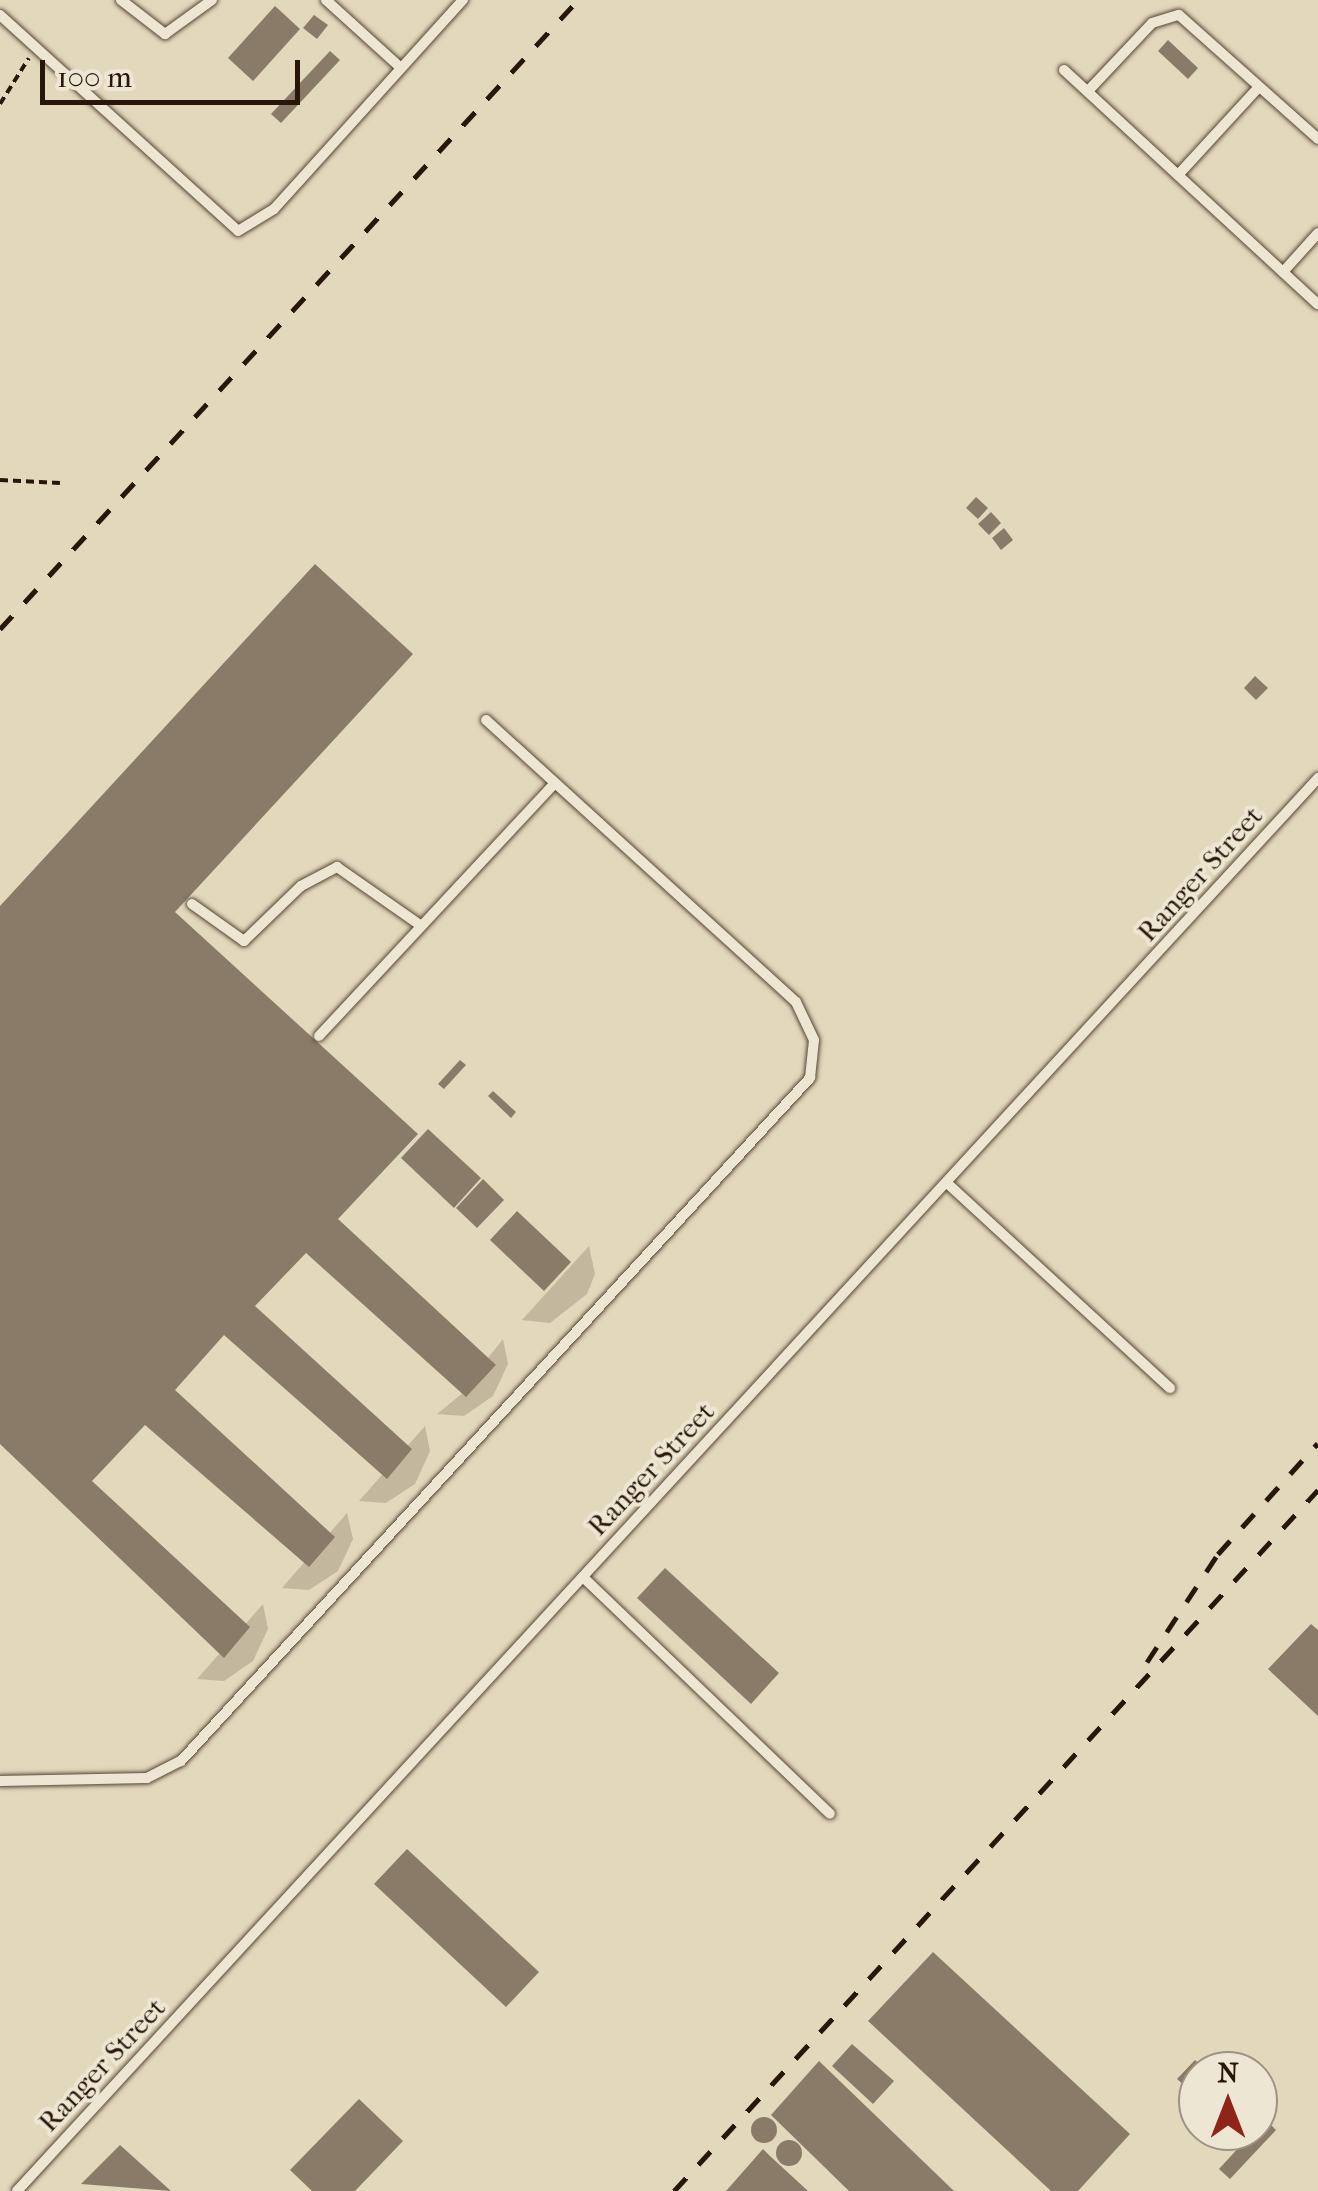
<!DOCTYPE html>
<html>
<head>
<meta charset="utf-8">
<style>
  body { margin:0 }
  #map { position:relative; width:1318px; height:2191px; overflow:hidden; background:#e2d8bc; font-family:"IM FELL French Canon",serif }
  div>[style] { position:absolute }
  .green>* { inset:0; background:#c3b79e }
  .building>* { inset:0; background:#897b67 }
  .round { border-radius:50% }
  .path>* { height:4px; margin-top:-2px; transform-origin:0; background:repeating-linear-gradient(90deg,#29160a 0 8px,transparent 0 13px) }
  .roads { filter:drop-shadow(0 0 2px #574636) drop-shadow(0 0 2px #574636) }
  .service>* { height:10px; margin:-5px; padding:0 5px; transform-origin:5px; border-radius:5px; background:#ece6d3 }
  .rail>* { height:5px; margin-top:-2.5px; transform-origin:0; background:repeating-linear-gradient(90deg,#29160a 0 18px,transparent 0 36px) }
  span { translate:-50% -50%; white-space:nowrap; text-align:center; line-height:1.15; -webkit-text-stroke:8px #ece6d3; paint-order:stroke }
  .street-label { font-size:28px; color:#29160a }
  .north { position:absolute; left:1178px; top:2051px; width:100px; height:100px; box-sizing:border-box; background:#ece6d3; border:2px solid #9e9383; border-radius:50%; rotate:0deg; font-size:28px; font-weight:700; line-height:40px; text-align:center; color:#29160a }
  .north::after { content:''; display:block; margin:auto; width:35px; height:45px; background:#8f2418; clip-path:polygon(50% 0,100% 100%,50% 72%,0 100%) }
  .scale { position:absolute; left:40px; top:60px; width:260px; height:45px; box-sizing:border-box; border:5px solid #29160a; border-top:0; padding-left:12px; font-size:30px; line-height:35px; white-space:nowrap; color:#29160a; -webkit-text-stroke:8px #ece6d3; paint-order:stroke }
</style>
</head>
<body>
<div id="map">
  <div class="green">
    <div style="clip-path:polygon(589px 1246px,595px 1274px,587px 1294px,550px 1323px,522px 1320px)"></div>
    <div style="clip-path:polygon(503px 1339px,508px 1364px,493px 1396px,464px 1416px,437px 1414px,496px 1366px,488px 1358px)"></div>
    <div style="clip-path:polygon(425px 1426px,430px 1451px,415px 1484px,386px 1503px,359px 1501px)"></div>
    <div style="clip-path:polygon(347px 1513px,353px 1539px,338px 1571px,309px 1590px,282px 1588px)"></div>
    <div style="clip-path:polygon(263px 1604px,268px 1629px,253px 1661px,224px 1681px,197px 1679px)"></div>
  </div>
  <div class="building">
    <div style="clip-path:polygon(275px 6px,300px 29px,253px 81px,228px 58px)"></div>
    <div style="clip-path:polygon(314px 15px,328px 25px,317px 39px,303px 28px)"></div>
    <div style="clip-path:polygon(1168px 40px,1198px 68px,1188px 79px,1158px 51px)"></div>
    <div style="clip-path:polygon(330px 51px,340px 60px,281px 123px,271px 114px)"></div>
    <div style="clip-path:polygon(976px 497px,988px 508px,978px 519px,966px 508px)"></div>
    <div style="clip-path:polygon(991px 512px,1001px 523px,989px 535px,978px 524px)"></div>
    <div style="clip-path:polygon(1004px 528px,1013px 540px,1001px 550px,992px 538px)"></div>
    <div style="clip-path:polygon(315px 564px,413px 654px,175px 912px,418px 1134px,338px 1219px,496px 1365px,466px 1397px,306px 1253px,255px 1306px,412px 1449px,387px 1479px,224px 1335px,175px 1390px,335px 1537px,309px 1567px,145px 1425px,92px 1481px,250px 1627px,224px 1658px,0 1444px,0 906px)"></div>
    <div style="clip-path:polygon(1255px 676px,1268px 688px,1256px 700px,1244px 688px)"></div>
    <div style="clip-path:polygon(460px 1060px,466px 1065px,444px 1089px,438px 1084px)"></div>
    <div style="clip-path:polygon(493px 1091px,516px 1112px,511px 1118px,488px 1096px)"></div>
    <div style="clip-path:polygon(428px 1129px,481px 1178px,454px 1208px,401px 1158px)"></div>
    <div style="clip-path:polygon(483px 1179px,504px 1200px,477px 1228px,456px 1208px)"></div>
    <div style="clip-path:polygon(517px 1211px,571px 1262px,544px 1291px,490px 1240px)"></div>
    <div style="clip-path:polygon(665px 1568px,779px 1673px,751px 1704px,637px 1598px)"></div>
    <div style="clip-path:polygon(1311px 1624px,1318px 1630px,1318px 1716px,1268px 1669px)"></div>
    <div style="clip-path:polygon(407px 1849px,539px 1972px,506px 2007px,374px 1884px)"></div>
    <div style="clip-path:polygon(933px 1952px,1130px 2134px,1078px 2191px,1051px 2191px,868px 2021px)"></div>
    <div style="clip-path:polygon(852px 2044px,894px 2081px,873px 2104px,832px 2066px)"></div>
    <div style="clip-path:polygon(1195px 2060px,1207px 2071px,1198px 2071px,1198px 2098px,1177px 2079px)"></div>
    <div style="clip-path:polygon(819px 2061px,954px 2191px,849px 2191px,771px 2115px)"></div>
    <div style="clip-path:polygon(359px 2099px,403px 2141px,355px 2191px,312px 2191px,290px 2170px)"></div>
    <div class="round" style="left:751px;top:2117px;width:26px;height:26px"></div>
    <div style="clip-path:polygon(1265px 2119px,1276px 2130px,1230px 2179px,1219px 2169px)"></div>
    <div class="round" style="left:776px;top:2140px;width:26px;height:26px"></div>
    <div style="clip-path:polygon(120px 2145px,171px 2191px,81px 2184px)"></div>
    <div style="clip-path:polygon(763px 2149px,770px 2156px,808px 2191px,726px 2191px)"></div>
  </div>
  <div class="path">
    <div style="left:0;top:104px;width:54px;rotate:-57.8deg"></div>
    <div style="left:0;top:480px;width:60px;rotate:2.9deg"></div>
  </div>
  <div class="roads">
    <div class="service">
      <div style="left:121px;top:0;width:56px;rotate:37.7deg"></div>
      <div style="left:165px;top:34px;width:58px;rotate:-35.9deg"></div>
      <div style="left:326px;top:0;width:101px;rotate:42.2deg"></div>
      <div style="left:0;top:15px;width:321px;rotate:42.2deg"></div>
      <div style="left:238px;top:231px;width:42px;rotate:-31.4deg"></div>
      <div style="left:274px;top:209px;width:282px;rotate:-47.9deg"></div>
      <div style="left:1064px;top:70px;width:345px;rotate:42.7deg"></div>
      <div style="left:1088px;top:91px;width:93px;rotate:-46.7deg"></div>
      <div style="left:1152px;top:23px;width:28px;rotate:-17deg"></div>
      <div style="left:1179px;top:15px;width:186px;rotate:41.7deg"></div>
      <div style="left:1178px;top:175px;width:118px;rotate:-47.4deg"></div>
      <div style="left:1283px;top:272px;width:52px;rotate:-48.1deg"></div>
      <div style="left:192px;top:904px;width:64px;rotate:35.4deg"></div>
      <div style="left:244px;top:941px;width:79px;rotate:-44deg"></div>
      <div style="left:301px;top:886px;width:41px;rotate:-27.8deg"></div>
      <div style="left:337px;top:867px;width:101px;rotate:34.9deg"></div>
      <div style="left:319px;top:1036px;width:346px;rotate:-47deg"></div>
      <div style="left:947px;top:1183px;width:303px;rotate:42.6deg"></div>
      <div style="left:583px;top:1577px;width:342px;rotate:43.8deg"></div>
      <div style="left:0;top:1781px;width:147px;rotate:-1.2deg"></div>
      <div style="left:147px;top:1778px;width:38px;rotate:-27deg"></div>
      <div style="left:181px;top:1761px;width:929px;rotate:-47.36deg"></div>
      <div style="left:810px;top:1078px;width:38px;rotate:-84deg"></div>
      <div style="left:814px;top:1040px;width:42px;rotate:-115.3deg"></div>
      <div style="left:796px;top:1002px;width:419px;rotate:-137.7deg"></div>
      <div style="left:17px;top:2191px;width:1921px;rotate:-47.36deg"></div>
    </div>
  </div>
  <div class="rail">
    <div style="left:0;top:629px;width:854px;rotate:-47.42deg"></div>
    <div style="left:1147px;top:1662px;width:129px;rotate:-56.7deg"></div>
    <div style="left:1218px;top:1554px;width:149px;rotate:-48deg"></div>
    <div style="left:674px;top:2191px;width:952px;rotate:-47.43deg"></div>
  </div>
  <div class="street-label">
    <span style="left:1200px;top:874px;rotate:-48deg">Ranger Street</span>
    <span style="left:651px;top:1469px;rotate:-47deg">Ranger Street</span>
    <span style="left:102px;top:2065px;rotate:-47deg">Ranger Street</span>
  </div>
  <div class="north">N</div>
  <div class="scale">100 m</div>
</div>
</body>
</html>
